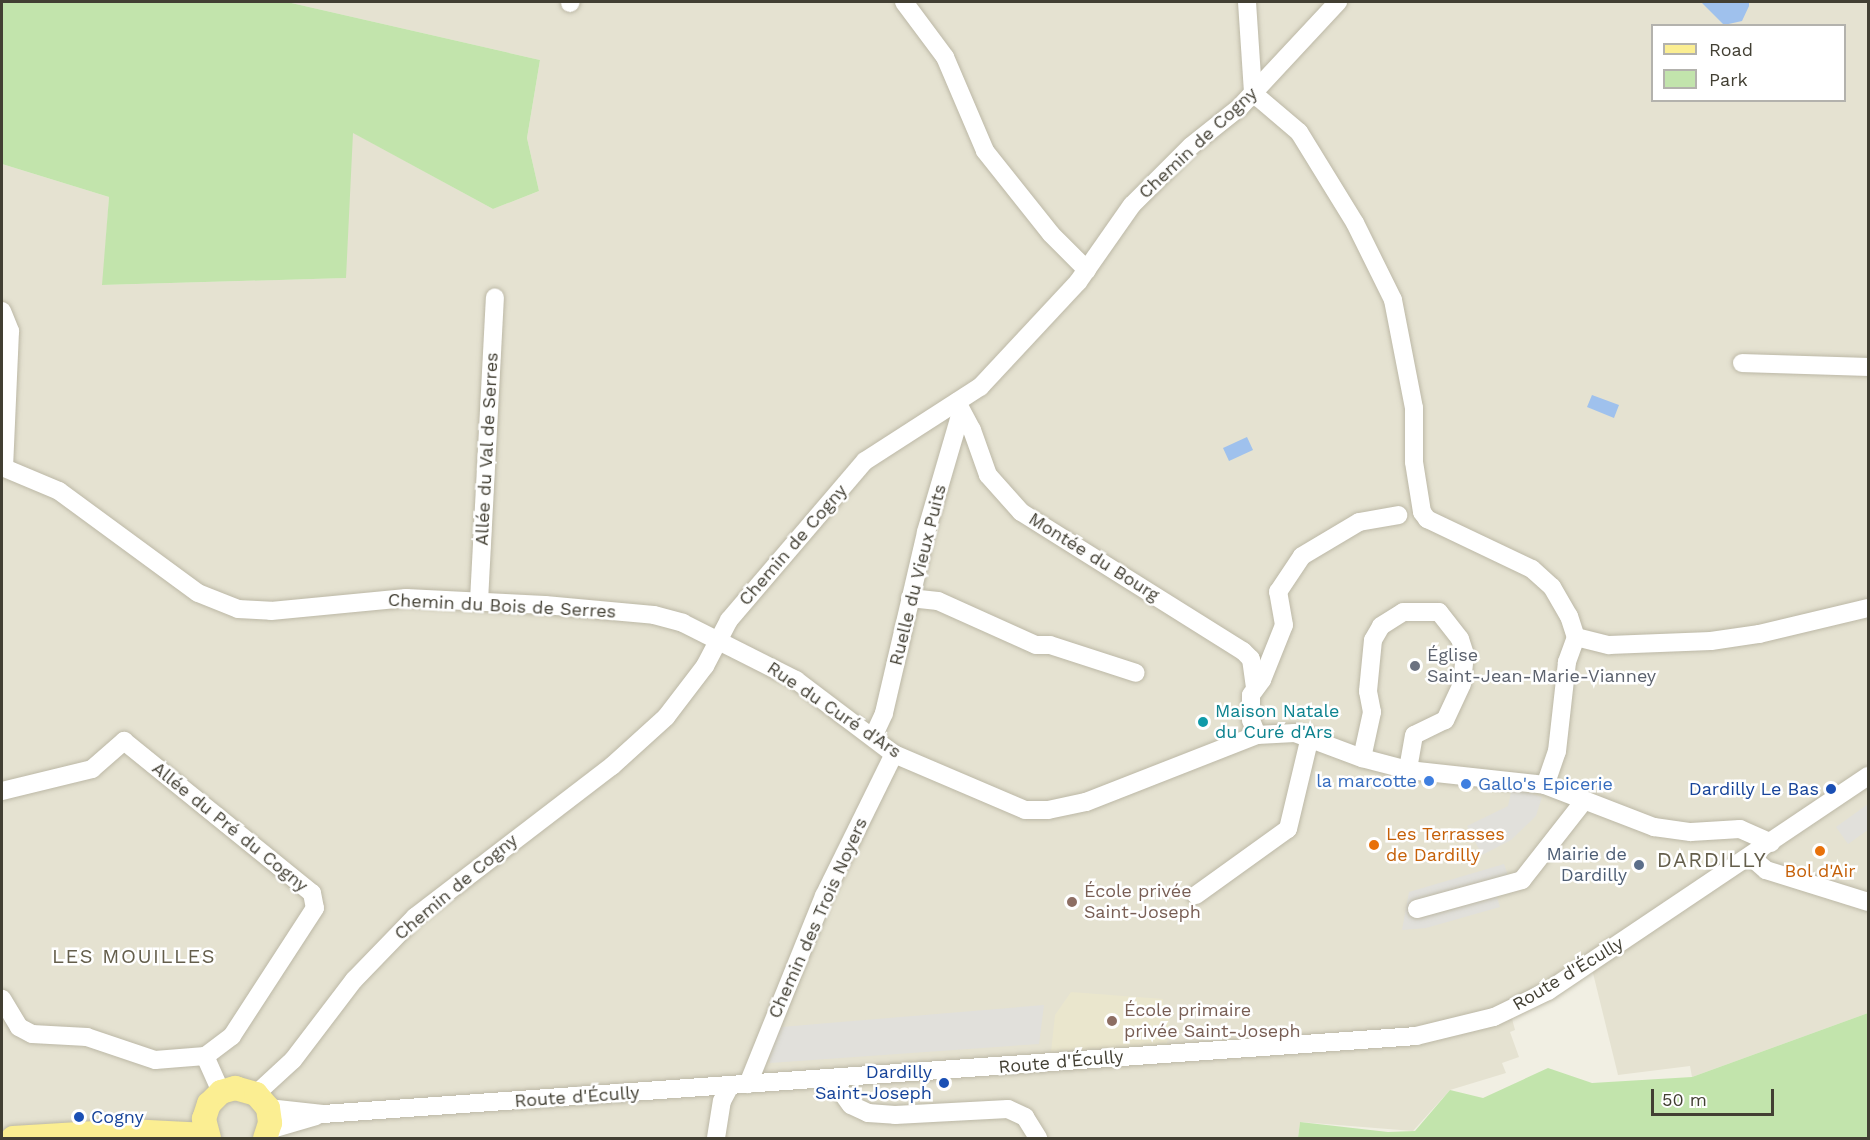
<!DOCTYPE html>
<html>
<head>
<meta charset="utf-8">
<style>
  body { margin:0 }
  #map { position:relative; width:1870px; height:1140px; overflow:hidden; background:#f1efe3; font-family:"Work Sans",sans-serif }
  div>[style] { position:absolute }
  .residential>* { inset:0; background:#e5e2d1 }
  .education>* { inset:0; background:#eae6cd }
  .green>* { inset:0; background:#c2e4ac }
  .parking>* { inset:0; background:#e1e0db }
  .water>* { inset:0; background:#9fc1ed }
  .roads { filter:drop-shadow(0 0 2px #bcb8a6) drop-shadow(0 0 2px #bcb8a6) }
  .minor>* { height:18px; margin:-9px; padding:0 9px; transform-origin:9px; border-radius:9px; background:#fff }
  .major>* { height:24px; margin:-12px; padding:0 12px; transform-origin:12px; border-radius:12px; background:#fbee92 }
  .dots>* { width:16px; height:16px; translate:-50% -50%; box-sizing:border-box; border:3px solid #fff; border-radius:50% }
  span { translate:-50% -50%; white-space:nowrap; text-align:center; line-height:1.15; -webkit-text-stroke:5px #fff; paint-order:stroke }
  .street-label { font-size:18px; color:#423f33 }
  .worship-label { font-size:18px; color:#5b616d }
  .left { translate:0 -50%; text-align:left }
  .culture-label { font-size:18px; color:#0d838f }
  .shop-label { font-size:18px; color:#366cbe }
  .right { translate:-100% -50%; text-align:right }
  .transit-label { font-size:18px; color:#164399 }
  .food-label { font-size:18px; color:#c56008 }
  .service-label { font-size:18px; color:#4e5e75 }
  .education-label { font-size:18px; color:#785e54 }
  .neighbourhood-label { font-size:20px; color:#645e4b; letter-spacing:1.5px }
  .quarter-label { font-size:21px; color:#645e4b; letter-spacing:1.5px }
  .frame { position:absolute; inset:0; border:3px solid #423f33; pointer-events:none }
  .legend { position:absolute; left:1651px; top:24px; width:195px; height:78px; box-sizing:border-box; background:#fff; border:2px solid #b3b2ad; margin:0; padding:8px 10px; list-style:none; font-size:18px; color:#423f33 }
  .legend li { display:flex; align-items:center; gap:12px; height:30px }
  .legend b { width:30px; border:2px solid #b3b2ad }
  .scale { position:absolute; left:1651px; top:1089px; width:123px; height:27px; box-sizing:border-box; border:3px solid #423f33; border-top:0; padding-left:8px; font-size:18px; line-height:21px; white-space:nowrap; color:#423f33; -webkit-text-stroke:4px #fff; paint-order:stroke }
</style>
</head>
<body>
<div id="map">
  <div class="residential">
    <div style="clip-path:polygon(evenodd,287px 2px,1868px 2px,1868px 1013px,1692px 1077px,1690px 1066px,1618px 1075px,1591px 965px,1510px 1011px,1515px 1030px,1510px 1032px,1519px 1057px,1502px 1063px,1506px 1073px,1450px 1090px,1413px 1131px,1300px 1122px,1298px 1138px,2px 1138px,2px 164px,109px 197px,103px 285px,345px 278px,352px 132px,493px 209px,539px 191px,527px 138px,540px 60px,287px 2px,1652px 26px,1844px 26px,1844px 100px,1652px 100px,1652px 26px)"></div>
  </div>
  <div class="education">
    <div style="clip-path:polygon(1071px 992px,1163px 999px,1163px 1004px,1170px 1005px,1167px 1044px,1051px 1052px,1055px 1015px)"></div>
  </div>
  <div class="green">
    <div style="clip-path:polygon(2px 2px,287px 2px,540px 60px,527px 138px,539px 191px,493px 209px,353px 133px,346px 278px,102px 285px,109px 197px,2px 164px)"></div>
    <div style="clip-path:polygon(1868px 1013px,1868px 1138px,1298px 1138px,1300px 1122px,1388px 1132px,1415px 1131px,1450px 1090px,1483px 1098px,1548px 1068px,1592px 1083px,1692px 1077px)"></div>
  </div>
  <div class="parking">
    <div style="clip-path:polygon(1512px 788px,1542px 797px,1536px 816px,1511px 840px,1482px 855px,1467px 826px,1508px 806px)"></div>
    <div style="clip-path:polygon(1868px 804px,1868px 830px,1848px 844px,1836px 827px)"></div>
    <div style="clip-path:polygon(1504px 864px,1513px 890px,1496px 894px,1500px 907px,1426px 928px,1402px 930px,1409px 892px)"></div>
    <div style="clip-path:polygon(1044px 1005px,1039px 1044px,770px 1063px,769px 1028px)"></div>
  </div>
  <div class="water">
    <div style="clip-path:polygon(1701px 2px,1749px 2px,1749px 6px,1742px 21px,1724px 25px)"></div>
    <div style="clip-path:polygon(1592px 395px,1619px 405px,1614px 418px,1587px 407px)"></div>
    <div style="clip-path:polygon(1247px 437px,1253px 450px,1229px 461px,1223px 448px)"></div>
  </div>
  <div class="roads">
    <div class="minor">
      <div style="left:904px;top:2px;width:69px;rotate:53.3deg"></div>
      <div style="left:945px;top:57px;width:102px;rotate:66.9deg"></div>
      <div style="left:985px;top:151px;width:106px;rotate:51.5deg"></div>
      <div style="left:1051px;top:234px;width:51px;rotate:45deg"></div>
      <div style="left:1247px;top:2px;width:91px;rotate:86.2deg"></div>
      <div style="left:570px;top:3px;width:1px;rotate:-45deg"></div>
      <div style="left:1253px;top:93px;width:60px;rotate:40.3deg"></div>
      <div style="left:1299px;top:132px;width:107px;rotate:58.4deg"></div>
      <div style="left:1355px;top:223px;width:86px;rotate:63.7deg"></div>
      <div style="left:1393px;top:300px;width:110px;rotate:79deg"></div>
      <div style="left:1414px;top:408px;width:54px;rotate:90deg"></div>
      <div style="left:1414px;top:462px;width:51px;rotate:80.9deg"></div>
      <div style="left:1422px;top:512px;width:9px;rotate:54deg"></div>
      <div style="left:1427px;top:519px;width:116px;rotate:25.5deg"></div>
      <div style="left:1532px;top:569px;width:27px;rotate:42deg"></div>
      <div style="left:1552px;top:587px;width:34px;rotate:60deg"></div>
      <div style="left:1569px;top:616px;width:22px;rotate:72deg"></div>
      <div style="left:1576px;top:637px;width:27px;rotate:110deg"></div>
      <div style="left:1567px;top:662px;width:90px;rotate:96.4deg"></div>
      <div style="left:1557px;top:751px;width:36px;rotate:109deg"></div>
      <div style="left:2px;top:311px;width:22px;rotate:68deg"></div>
      <div style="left:10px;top:331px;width:137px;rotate:92.5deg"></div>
      <div style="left:1742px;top:363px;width:126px;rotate:1.8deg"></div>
      <div style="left:957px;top:402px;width:32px;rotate:62deg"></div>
      <div style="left:972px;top:430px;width:48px;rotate:70.4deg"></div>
      <div style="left:988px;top:475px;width:50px;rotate:48.3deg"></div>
      <div style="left:1021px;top:512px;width:262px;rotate:32.1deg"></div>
      <div style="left:1243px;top:651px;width:11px;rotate:45deg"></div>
      <div style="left:1251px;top:659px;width:28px;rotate:82deg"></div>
      <div style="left:2px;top:467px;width:62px;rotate:22.8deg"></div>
      <div style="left:59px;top:491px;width:172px;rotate:36.3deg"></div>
      <div style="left:198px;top:593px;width:43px;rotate:21.8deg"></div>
      <div style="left:238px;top:609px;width:33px;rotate:3deg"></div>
      <div style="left:271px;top:611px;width:136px;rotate:-5.5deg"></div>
      <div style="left:406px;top:598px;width:139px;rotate:2.9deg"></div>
      <div style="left:545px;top:605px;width:109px;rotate:5.2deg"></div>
      <div style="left:654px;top:615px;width:30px;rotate:15deg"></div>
      <div style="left:683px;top:623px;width:127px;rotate:26.8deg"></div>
      <div style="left:796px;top:680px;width:123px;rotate:37.1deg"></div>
      <div style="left:894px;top:754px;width:142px;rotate:23.1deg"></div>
      <div style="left:1025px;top:810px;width:23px"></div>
      <div style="left:1048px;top:810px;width:39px;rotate:-12deg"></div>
      <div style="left:1086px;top:802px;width:184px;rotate:-21.4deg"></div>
      <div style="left:1257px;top:735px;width:38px;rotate:-3deg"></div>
      <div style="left:1295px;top:733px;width:72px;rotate:20.5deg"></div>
      <div style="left:1362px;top:758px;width:48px;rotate:14.6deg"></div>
      <div style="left:1408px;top:770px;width:138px;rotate:6.2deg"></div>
      <div style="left:1545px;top:785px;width:117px;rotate:21.1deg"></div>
      <div style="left:1654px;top:827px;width:37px;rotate:8deg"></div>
      <div style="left:1691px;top:832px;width:49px;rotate:-3.5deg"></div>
      <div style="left:1740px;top:829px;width:34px;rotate:24deg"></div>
      <div style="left:910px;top:598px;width:28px;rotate:6deg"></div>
      <div style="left:938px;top:601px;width:107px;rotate:24.2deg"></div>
      <div style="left:1036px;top:645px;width:14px"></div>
      <div style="left:1050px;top:645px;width:90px;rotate:18deg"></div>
      <div style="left:479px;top:601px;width:304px;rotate:-87deg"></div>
      <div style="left:1576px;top:637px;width:34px;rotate:14deg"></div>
      <div style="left:1609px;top:645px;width:102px;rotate:-2.2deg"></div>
      <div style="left:1711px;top:641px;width:49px;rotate:-8.3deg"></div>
      <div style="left:1759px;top:634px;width:112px;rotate:-13.4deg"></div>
      <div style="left:1257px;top:735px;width:16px;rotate:-112deg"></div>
      <div style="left:1251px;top:720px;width:25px;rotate:-90deg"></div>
      <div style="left:1251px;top:695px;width:19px;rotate:-54deg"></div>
      <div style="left:1262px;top:680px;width:59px;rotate:-68.2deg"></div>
      <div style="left:1284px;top:625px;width:34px;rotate:-100deg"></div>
      <div style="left:1278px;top:592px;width:43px;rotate:-56.3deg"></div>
      <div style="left:1302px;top:556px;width:66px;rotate:-30.8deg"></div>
      <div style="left:1359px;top:522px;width:40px;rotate:-10deg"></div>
      <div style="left:873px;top:737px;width:26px;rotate:-65deg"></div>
      <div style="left:884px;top:713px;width:186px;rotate:-76.9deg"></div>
      <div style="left:926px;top:532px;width:125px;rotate:-73.7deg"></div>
      <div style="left:1362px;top:758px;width:47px;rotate:-77.7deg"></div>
      <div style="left:1372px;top:712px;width:21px;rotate:-101deg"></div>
      <div style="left:1368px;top:691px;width:51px;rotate:-84.4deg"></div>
      <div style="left:1373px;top:640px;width:16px;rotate:-60deg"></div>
      <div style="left:1381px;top:626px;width:26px;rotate:-32deg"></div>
      <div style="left:1403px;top:612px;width:36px"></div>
      <div style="left:1439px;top:612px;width:34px;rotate:52deg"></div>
      <div style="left:1460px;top:639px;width:16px;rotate:72deg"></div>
      <div style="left:1465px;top:654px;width:30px;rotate:96deg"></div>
      <div style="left:1462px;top:684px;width:40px;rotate:115deg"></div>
      <div style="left:1445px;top:720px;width:34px;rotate:154deg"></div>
      <div style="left:1414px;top:735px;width:36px;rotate:100deg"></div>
      <div style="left:2px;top:791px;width:93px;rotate:-13.7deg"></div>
      <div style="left:92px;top:769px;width:43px;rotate:-41.2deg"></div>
      <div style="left:124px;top:741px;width:242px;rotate:39deg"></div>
      <div style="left:312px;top:893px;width:15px;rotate:79deg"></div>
      <div style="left:315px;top:908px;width:153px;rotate:123deg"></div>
      <div style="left:232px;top:1036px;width:34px;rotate:143deg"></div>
      <div style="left:205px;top:1056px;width:50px;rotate:175.4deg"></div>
      <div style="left:155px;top:1060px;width:72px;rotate:-161.3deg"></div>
      <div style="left:87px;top:1037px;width:55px;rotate:-176.9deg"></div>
      <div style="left:32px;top:1034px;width:15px;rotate:-152deg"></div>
      <div style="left:19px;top:1027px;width:33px;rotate:-121deg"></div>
      <div style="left:1751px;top:857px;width:20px;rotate:41deg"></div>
      <div style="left:1766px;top:870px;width:107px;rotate:17.4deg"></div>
      <div style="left:1196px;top:895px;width:113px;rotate:-35.7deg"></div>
      <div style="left:1288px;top:829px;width:95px;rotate:-76.6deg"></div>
      <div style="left:1417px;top:909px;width:109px;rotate:-15.4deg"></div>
      <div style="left:1522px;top:880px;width:100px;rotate:-51.9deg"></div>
      <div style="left:205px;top:1056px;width:39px;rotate:66deg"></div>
      <div style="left:832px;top:1079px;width:32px;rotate:54deg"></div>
      <div style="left:851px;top:1105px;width:19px;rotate:25deg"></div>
      <div style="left:868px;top:1113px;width:27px;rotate:4deg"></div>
      <div style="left:895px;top:1115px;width:113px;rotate:-3deg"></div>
      <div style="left:1008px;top:1109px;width:19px;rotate:25deg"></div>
      <div style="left:1025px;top:1117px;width:25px;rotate:58deg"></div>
      <div style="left:748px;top:1084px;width:203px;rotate:-68deg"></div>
      <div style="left:824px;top:896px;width:158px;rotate:-63.8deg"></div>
      <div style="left:256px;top:1094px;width:50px;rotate:-42.6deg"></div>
      <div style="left:293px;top:1060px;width:101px;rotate:-52.7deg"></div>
      <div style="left:354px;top:980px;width:88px;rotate:-45.9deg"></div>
      <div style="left:415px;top:917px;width:248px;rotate:-37.5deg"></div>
      <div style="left:612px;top:766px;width:73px;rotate:-42.2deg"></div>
      <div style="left:666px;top:717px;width:64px;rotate:-52.6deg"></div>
      <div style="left:705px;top:666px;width:52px;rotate:-62.4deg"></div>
      <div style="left:729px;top:620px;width:209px;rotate:-49.5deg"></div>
      <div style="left:865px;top:461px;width:137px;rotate:-32.8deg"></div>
      <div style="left:980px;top:387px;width:144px;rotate:-47deg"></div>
      <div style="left:1078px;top:282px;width:94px;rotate:-55deg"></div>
      <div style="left:1132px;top:205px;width:83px;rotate:-45deg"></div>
      <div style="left:1191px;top:146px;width:63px;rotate:-38.5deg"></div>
      <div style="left:1240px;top:107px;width:144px;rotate:-47deg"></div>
      <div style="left:268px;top:1108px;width:55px;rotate:6.2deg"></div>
      <div style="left:323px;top:1114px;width:1096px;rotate:-4.08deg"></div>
      <div style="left:1416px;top:1036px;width:80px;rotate:-13.7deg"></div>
      <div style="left:1494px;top:1017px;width:60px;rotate:-25.7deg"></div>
      <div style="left:1548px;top:991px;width:386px;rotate:-33.9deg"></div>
      <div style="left:269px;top:1130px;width:49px;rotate:-16.6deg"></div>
      <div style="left:716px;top:1138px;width:37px;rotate:-81deg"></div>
      <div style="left:722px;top:1101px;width:17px;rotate:-62deg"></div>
    </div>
    <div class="major">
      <div style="left:13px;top:1138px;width:116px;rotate:-3.5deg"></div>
      <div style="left:129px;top:1131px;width:78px;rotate:2.9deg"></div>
      <div style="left:209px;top:1138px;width:20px;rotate:-105deg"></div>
      <div style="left:204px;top:1119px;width:16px;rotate:-72deg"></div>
      <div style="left:209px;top:1104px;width:17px;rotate:-45deg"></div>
      <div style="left:221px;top:1092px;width:15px;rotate:-16deg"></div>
      <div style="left:235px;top:1088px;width:22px;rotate:16deg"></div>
      <div style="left:256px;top:1094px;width:18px;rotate:49deg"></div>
      <div style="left:268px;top:1108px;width:15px;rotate:82deg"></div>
      <div style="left:270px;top:1123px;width:16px;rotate:108deg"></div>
    </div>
  </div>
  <div class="dots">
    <div style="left:1415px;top:666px;background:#6b7280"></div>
    <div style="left:1203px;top:722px;background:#0f9aa8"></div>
    <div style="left:1429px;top:781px;background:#3f7fe0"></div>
    <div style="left:1466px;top:784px;background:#3f7fe0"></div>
    <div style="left:1831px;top:789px;background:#1a4fb4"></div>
    <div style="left:1374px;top:845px;background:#e8710a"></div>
    <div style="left:1820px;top:851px;background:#e8710a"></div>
    <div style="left:1639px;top:865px;background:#5c6f8a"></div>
    <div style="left:1072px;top:902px;background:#8d6e63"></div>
    <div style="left:1112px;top:1021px;background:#8d6e63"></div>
    <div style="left:944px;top:1083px;background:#1a4fb4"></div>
    <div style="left:79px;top:1117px;background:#1a4fb4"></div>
  </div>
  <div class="street-label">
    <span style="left:1198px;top:143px;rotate:-43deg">Chemin de Cogny</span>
    <span style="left:487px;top:449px;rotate:-87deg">Allée du Val de Serres</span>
    <span style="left:793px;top:545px;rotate:-49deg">Chemin de Cogny</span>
    <span style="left:1094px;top:557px;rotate:32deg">Montée du Bourg</span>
    <span style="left:918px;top:575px;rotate:-76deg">Ruelle du Vieux Puits</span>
    <span style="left:502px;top:606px;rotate:3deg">Chemin du Bois de Serres</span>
    <span style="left:834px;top:710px;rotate:34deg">Rue du Curé d'Ars</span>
    <span style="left:230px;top:827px;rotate:39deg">Allée du Pré du Cogny</span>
    <span style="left:456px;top:887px;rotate:-40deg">Chemin de Cogny</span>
    <span style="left:818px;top:918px;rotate:-66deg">Chemin des Trois Noyers</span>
    <span style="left:1568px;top:974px;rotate:-31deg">Route d'Écully</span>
    <span style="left:1061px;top:1062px;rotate:-5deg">Route d'Écully</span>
    <span style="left:577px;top:1097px;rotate:-4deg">Route d'Écully</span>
  </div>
  <div class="worship-label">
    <span class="left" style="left:1427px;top:666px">Église<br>Saint-Jean-Marie-Vianney</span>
  </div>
  <div class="culture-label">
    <span class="left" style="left:1215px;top:722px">Maison Natale<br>du Curé d'Ars</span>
  </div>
  <div class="shop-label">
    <span class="right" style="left:1417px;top:781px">la marcotte</span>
    <span class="left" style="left:1478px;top:784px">Gallo's Epicerie</span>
  </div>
  <div class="transit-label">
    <span class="right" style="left:1819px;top:789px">Dardilly Le Bas</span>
    <span class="right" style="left:932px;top:1083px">Dardilly<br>Saint-Joseph</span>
    <span class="left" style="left:91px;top:1117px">Cogny</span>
  </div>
  <div class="food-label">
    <span class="left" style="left:1386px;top:845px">Les Terrasses<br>de Dardilly</span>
    <span style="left:1820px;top:871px">Bol d'Air</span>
  </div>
  <div class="service-label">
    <span class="right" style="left:1627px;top:865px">Mairie de<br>Dardilly</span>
  </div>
  <div class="education-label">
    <span class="left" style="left:1084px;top:902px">École privée<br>Saint-Joseph</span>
    <span class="left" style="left:1124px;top:1021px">École primaire<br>privée Saint-Joseph</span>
  </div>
  <div class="neighbourhood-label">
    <span style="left:134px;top:956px">LES MOUILLES</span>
  </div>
  <div class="quarter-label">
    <span style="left:1712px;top:860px">DARDILLY</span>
  </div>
  <div class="frame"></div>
  <ul class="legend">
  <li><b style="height:8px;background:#fbee92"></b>Road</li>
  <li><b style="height:16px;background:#c2e4ac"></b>Park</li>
  </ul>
  <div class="scale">50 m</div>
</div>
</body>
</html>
